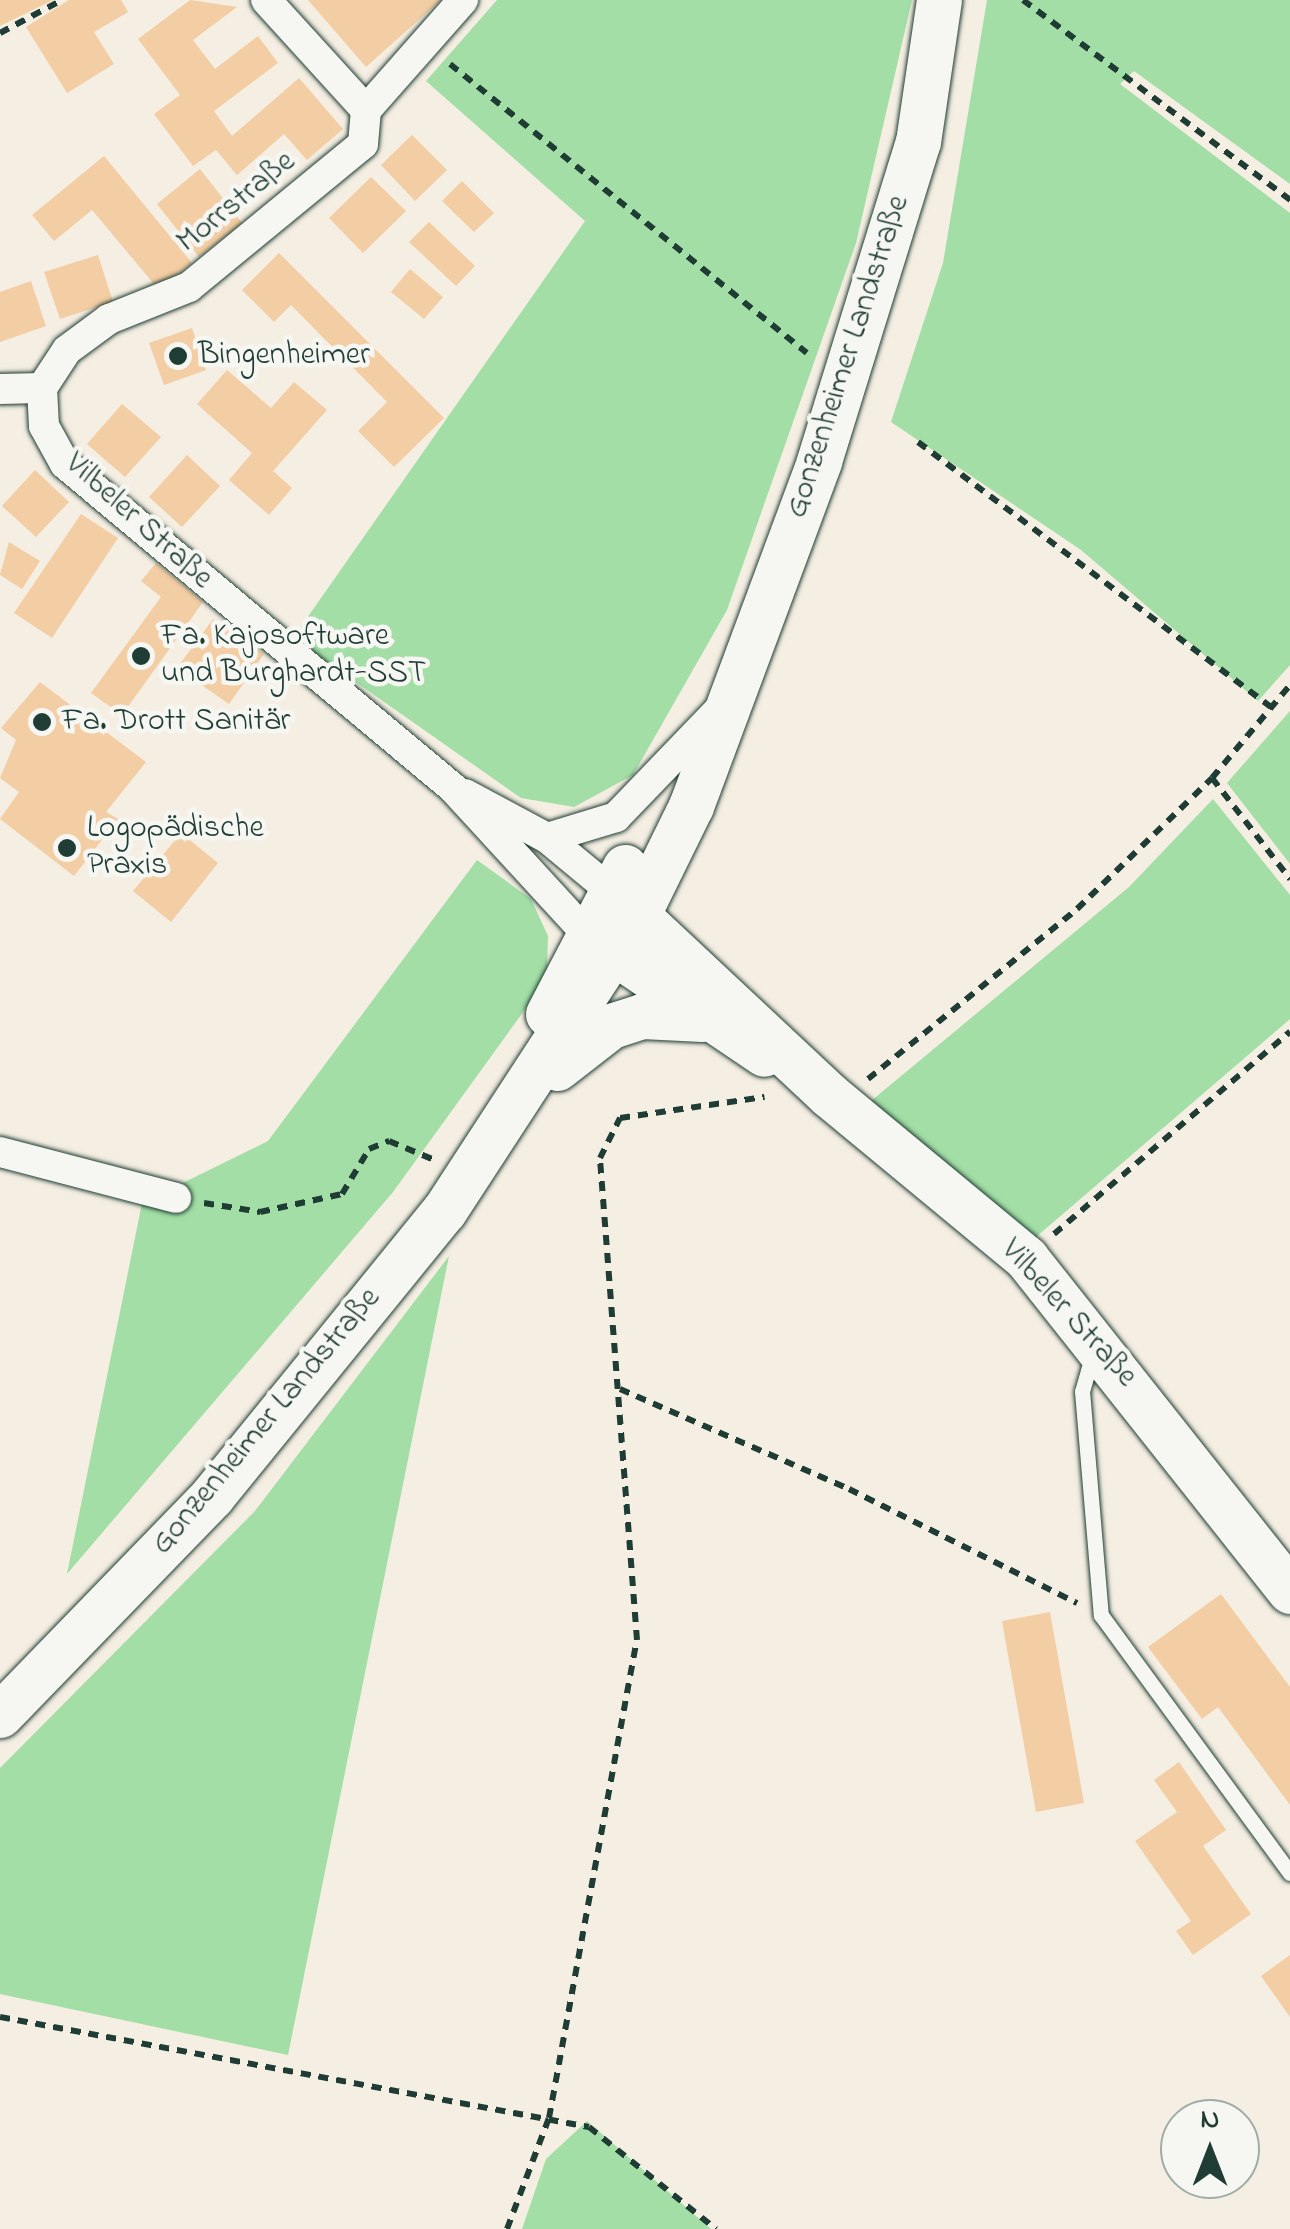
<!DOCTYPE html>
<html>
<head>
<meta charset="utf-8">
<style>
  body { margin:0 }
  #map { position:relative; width:1290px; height:2229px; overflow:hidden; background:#f5eee2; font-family:"Indie Flower",sans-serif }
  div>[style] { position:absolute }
  .green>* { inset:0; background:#a2dea5 }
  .building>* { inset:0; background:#f3cda3 }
  .path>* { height:6px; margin-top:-3px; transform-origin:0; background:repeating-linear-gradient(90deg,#1f3d34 0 10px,transparent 0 18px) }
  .roads { filter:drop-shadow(0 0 2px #1f3d34) drop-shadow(0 0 2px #1f3d34) }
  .lane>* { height:15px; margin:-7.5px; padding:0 7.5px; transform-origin:7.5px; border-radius:7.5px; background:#f6f6f2 }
  .street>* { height:30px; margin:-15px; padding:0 15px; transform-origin:15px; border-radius:15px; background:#f6f6f2 }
  .secondary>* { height:45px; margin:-22.5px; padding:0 22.5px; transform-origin:22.5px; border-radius:22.5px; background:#f6f6f2 }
  .dots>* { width:28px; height:28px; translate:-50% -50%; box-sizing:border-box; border:5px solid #f6f6f2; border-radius:50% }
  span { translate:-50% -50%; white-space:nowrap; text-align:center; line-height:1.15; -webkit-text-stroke:9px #f6f6f2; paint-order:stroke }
  .street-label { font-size:32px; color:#1f3d34 }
  .poi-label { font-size:32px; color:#1f3d34 }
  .left { translate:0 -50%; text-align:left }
  .north { position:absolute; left:1160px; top:2099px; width:100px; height:100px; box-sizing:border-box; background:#f6f6f2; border:2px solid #a0aca6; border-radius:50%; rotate:0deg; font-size:28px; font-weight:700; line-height:40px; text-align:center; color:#1f3d34 }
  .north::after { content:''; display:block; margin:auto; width:35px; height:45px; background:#1f3d34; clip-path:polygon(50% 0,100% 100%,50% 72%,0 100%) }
</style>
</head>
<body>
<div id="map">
  <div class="green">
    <div style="clip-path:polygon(497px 0,912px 0,856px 243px,727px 610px,633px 775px,574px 807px,521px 798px,293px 638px,585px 221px,426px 81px)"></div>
    <div style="clip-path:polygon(987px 0,1290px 0,1290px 184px,1134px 71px,1120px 84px,1290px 213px,1290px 665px,1258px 701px,1081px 550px,891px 422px,943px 263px)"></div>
    <div style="clip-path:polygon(1290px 711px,1290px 864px,1227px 783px)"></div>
    <div style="clip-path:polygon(1213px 799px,1290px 895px,1290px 1019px,1036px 1237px,871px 1101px,1129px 887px)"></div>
    <div style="clip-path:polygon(477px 860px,531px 899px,548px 936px,547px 969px,526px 1008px,393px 1192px,67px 1574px,142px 1203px,268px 1141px)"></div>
    <div style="clip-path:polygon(449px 1256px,288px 2055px,0 1994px,0 1768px,255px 1511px)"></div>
    <div style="clip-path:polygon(587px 2121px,711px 2229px,522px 2229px,546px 2159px)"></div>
  </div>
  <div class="building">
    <div style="clip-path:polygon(0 0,53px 0,0 26px)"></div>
    <div style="clip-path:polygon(69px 0,121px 0,128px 12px,94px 32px,114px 64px,67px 93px,26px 27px)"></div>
    <div style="clip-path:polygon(190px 0,237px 7px,193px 40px,215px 69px,258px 36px,278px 63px,214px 111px,232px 136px,299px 78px,343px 129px,307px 160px,284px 134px,237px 175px,216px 150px,193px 166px,154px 114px,180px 95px,138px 39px)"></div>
    <div style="clip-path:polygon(308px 0,441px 0,366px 67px)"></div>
    <div style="clip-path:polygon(412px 135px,447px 170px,415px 201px,381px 165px)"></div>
    <div style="clip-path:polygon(104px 156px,192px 263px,159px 290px,92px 210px,54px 241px,32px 215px)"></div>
    <div style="clip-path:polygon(200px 169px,242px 223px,199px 257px,157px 204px)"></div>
    <div style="clip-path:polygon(371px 177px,406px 211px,363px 253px,329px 218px)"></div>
    <div style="clip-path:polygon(462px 181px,494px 213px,474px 232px,442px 201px)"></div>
    <div style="clip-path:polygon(429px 222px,475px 266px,456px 286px,409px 242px)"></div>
    <div style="clip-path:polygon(279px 253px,444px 418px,394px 467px,358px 431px,387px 402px,291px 305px,274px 322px,242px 290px)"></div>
    <div style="clip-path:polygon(98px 255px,113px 302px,60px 319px,44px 272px)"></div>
    <div style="clip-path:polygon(410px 269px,443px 297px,424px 319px,391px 292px)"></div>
    <div style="clip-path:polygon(31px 281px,46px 326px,0 342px,0 292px)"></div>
    <div style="clip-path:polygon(192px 328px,206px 370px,164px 385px,149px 343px)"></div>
    <div style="clip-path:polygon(227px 370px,271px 408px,294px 382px,327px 410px,273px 471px,292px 488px,269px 515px,229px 480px,252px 453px,197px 404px)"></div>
    <div style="clip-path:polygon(122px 404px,161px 437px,125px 477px,87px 444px)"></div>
    <div style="clip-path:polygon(187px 455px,220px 486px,182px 527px,149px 497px)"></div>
    <div style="clip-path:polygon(35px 470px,69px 502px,36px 537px,2px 506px)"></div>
    <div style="clip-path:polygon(81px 514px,118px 538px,52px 638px,14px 613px)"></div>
    <div style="clip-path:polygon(9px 542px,40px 561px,22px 589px,0 575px)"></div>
    <div style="clip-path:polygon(156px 563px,203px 602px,122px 715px,91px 693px,161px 597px,141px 581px)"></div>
    <div style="clip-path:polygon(213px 619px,264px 654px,229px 704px,177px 668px)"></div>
    <div style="clip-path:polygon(40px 682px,146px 762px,106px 812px,118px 819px,74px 876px,0 819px,19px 792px,0 778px,16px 740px,1px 728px)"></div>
    <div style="clip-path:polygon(181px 833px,218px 863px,171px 922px,133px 891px)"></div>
    <div style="clip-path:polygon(1221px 1594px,1290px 1687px,1290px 1805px,1218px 1707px,1202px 1719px,1148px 1647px)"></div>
    <div style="clip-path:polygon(1050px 1612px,1084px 1803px,1036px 1812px,1002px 1621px)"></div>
    <div style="clip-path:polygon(1179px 1762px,1226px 1830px,1203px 1846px,1251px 1914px,1193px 1955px,1176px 1931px,1191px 1921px,1135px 1841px,1177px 1812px,1154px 1780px)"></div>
    <div style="clip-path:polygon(1290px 1955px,1290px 2017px,1261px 1976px)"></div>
  </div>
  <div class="path">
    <div style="left:1023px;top:0;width:334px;rotate:36.8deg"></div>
    <div style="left:0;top:33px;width:70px;rotate:-28deg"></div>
    <div style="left:450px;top:64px;width:459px;rotate:39deg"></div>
    <div style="left:918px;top:442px;width:441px;rotate:36.9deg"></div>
    <div style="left:1212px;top:778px;width:128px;rotate:52.3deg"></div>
    <div style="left:868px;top:1079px;width:269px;rotate:-39.1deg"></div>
    <div style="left:1077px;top:909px;width:188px;rotate:-44.1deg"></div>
    <div style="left:1212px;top:778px;width:121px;rotate:-50deg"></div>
    <div style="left:204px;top:1203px;width:57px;rotate:9.1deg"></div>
    <div style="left:260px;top:1212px;width:84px;rotate:-12.4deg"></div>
    <div style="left:342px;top:1194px;width:52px;rotate:-59deg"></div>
    <div style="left:369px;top:1149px;width:22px;rotate:-22deg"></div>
    <div style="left:389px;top:1141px;width:47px;rotate:22.7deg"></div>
    <div style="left:1054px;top:1234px;width:311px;rotate:-40.6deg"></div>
    <div style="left:620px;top:1389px;width:250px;rotate:23.6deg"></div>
    <div style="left:849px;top:1489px;width:255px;rotate:26.6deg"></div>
    <div style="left:0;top:2017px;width:599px;rotate:10.58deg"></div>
    <div style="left:589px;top:2127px;width:163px;rotate:38.8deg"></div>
    <div style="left:507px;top:2229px;width:119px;rotate:-69.3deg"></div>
    <div style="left:549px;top:2118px;width:486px;rotate:-79.6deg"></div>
    <div style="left:637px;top:1640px;width:483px;rotate:-94.4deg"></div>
    <div style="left:600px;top:1158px;width:45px;rotate:-63.4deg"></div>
    <div style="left:620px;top:1118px;width:146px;rotate:-8.3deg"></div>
  </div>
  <div class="roads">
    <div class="lane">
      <div style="left:1093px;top:1353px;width:40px;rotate:106deg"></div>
      <div style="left:1082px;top:1391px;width:225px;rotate:85.2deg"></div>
      <div style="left:1101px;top:1615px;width:320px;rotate:53.8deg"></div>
    </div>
    <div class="street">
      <div style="left:266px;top:0;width:149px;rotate:47.7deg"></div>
      <div style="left:42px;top:388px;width:38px;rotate:87deg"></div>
      <div style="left:44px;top:426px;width:43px;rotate:61.1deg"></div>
      <div style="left:65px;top:464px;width:505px;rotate:39.86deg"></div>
      <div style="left:453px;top:788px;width:198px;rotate:47.5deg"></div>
      <div style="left:42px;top:388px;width:45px;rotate:-56.7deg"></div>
      <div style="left:67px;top:350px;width:52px;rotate:-36.4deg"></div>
      <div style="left:109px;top:319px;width:86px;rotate:-21.8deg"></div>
      <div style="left:189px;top:287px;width:225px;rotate:-39.4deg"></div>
      <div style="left:363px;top:144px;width:34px;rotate:-85deg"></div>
      <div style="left:366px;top:110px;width:147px;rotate:-48.6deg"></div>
      <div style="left:0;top:389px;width:42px;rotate:-1.4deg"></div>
      <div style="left:465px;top:794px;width:93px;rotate:28.2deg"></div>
      <div style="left:547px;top:838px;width:83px;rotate:39.6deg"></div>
      <div style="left:547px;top:838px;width:72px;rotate:-16.9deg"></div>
      <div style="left:616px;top:817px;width:147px;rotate:-46.1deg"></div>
      <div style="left:0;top:1152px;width:182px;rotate:14.6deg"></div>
    </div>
    <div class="secondary">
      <div style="left:611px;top:891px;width:299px;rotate:43.1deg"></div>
      <div style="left:829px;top:1095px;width:256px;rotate:39.6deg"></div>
      <div style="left:1026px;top:1258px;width:425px;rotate:51.6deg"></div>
      <div style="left:590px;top:936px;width:210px;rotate:34.1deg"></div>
      <div style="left:548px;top:1014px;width:166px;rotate:-62.4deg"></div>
      <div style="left:557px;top:1068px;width:68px;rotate:-37.9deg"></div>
      <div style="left:611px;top:1026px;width:33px;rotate:-18deg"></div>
      <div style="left:642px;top:1016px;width:60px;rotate:2.9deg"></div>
      <div style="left:0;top:1715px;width:305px;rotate:-45.9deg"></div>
      <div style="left:212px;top:1496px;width:367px;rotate:-50.9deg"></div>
      <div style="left:444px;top:1211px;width:357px;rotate:-56.9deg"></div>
      <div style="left:639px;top:912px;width:118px;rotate:-63.9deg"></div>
      <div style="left:691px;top:806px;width:368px;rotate:-69.6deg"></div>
      <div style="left:819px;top:461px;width:334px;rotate:-72.8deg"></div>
      <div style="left:918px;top:142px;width:144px;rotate:-81.6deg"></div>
    </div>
  </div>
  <div class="dots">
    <div style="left:178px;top:356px;background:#1f3d34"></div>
    <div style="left:141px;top:656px;background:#1f3d34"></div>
    <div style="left:42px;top:722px;background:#1f3d34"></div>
    <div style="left:67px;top:848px;background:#1f3d34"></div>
  </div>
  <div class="street-label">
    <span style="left:237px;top:203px;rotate:-39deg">Morrstraße</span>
    <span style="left:849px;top:357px;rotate:-72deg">Gonzenheimer Landstraße</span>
    <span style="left:138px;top:522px;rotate:42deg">Vilbeler Straße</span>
    <span style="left:1068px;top:1314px;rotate:48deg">Vilbeler Straße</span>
    <span style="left:267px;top:1422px;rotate:-50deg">Gonzenheimer Landstraße</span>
  </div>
  <div class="poi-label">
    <span class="left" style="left:198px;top:356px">Bingenheimer</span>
    <span class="left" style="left:161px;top:656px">Fa. Kajosoftware<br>und Burghardt-SST</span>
    <span class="left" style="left:62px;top:722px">Fa. Drott Sanitär</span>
    <span class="left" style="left:87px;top:848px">Logopädische<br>Praxis</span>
  </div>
  <div class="north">N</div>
</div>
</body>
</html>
